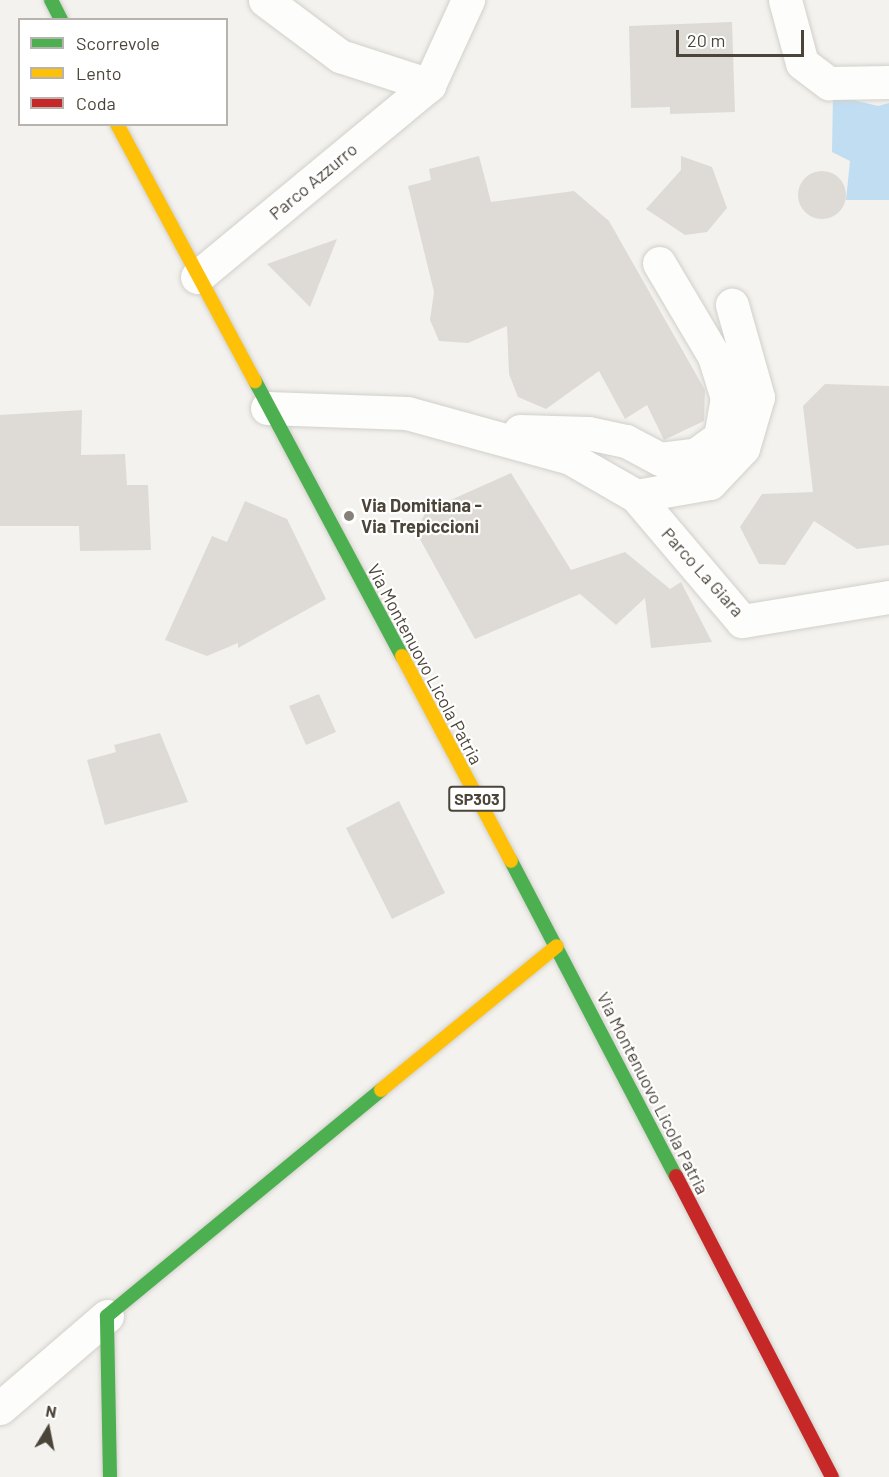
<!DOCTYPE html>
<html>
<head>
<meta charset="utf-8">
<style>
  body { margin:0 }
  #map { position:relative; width:889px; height:1477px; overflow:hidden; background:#f4f2ee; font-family:Barlow,sans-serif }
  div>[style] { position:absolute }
  .water>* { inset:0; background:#c0ddf1 }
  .building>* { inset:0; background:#dedbd6 }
  .round { border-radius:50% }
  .roads { filter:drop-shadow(0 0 2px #d2d0cb) drop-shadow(0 0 2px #d2d0cb) }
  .street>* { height:33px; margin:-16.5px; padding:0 16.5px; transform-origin:16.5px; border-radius:16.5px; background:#fdfdfc }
  .fast>* { height:14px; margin:-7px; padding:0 7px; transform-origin:7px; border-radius:7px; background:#4caf50 }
  .slow>* { height:14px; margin:-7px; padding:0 7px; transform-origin:7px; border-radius:7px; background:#ffc107 }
  .jam>* { height:14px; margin:-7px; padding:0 7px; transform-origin:7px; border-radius:7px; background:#c62828 }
  .dots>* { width:16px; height:16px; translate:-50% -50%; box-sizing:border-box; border:3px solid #fff; border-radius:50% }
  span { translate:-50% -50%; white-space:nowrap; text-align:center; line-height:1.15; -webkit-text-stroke:4.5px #fff; paint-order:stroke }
  .shield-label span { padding:2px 4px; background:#fff; border:2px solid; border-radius:4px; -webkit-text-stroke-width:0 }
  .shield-label { font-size:16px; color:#4b4439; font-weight:700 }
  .street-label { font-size:18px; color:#4b4439 }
  .poi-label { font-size:18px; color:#4b4439; font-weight:700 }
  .left { translate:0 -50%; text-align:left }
  .legend { position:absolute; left:18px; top:18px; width:210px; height:108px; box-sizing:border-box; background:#fff; border:2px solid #b7b4b0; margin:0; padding:8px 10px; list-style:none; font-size:18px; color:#4b4439 }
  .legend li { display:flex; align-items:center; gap:12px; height:30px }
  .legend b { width:30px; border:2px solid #b7b4b0 }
  .north { position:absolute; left:18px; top:1399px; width:60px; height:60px; -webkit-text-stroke:4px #fff; paint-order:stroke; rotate:10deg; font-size:16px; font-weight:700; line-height:24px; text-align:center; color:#4b4439 }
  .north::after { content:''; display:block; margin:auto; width:21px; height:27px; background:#4b4439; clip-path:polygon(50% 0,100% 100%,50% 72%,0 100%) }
  .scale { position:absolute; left:676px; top:30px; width:128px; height:27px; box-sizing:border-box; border:3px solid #4b4439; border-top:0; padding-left:8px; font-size:18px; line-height:21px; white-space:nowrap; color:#4b4439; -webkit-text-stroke:4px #fff; paint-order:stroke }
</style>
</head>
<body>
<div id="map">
  <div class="water">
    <div style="clip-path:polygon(833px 95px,878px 106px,889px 103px,889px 200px,846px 200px,850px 161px,832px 152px)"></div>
  </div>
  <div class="building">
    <div style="clip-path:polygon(732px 22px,735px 112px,670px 114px,670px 107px,631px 108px,629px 26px)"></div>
    <div style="clip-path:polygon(479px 156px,491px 202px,574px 191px,609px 221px,705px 390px,704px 421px,664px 440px,647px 405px,625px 419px,599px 371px,546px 409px,518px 397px,509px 374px,507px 326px,468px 343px,439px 341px,430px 320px,434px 292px,408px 186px,431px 180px,429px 169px)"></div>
    <div style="clip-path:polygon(681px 156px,712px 167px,727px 208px,707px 232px,685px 235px,646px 209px,681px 170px)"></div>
    <div class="round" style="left:798px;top:171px;width:48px;height:48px"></div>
    <div style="clip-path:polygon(337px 239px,310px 307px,267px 264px)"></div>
    <div style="clip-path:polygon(825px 384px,889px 386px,889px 545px,857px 549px,814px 521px,785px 565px,759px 564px,740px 527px,762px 494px,813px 492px,803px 406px)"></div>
    <div style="clip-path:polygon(82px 410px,81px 455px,125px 454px,127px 485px,148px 485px,151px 550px,80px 551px,79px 526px,0 526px,0 415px)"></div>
    <div style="clip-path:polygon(511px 473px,571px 570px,625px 552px,670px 589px,681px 582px,712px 642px,651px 648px,645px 598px,616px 625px,580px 594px,475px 639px,416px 532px,426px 511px)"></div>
    <div style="clip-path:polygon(245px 501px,287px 519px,326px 599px,238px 648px,238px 643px,207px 656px,165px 640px,212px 536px,227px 542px)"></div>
    <div style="clip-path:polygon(319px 694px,336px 732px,306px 745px,289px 706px)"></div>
    <div style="clip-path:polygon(160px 733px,188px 802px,105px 825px,87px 760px,116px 752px,114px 745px)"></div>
    <div style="clip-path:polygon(399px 801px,445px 893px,392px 919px,346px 828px)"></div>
  </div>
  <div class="roads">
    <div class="street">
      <div style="left:265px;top:0;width:94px;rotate:36.7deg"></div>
      <div style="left:340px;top:56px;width:94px;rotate:18deg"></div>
      <div style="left:785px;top:0;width:65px;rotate:74.9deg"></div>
      <div style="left:802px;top:63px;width:34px;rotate:37deg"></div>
      <div style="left:829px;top:83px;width:60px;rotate:-1deg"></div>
      <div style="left:197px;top:277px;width:301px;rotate:-39.6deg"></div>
      <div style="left:429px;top:85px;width:94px;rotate:-65.4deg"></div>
      <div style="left:267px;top:408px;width:140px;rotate:2deg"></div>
      <div style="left:407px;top:413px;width:169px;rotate:15.4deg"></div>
      <div style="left:570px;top:458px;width:76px;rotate:29.9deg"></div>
      <div style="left:636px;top:496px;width:164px;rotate:49.7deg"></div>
      <div style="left:742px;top:621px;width:149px;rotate:-9.3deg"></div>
      <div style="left:520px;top:431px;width:68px;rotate:1.7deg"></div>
      <div style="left:588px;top:433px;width:39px;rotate:12deg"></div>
      <div style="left:626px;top:441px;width:38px;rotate:28deg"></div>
      <div style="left:660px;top:459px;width:35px;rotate:-7deg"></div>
      <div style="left:695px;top:455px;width:31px;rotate:-36deg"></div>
      <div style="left:720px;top:437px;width:40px;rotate:-80deg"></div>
      <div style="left:727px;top:398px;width:44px;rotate:-107.2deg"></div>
      <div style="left:714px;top:356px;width:108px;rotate:-120.6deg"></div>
      <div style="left:636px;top:496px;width:75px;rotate:-10deg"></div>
      <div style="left:710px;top:483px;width:48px;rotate:-46.7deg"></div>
      <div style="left:743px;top:448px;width:53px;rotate:-73.6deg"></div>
      <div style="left:758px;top:397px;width:96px;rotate:-105.8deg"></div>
      <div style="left:0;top:1408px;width:141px;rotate:-40.7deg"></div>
    </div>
    <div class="fast">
      <div style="left:51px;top:0;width:22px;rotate:63deg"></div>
      <div style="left:255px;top:381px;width:312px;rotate:61.9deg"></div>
      <div style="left:511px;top:861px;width:356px;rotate:62.4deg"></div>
      <div style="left:110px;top:1477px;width:161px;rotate:-91.1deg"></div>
      <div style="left:107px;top:1316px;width:355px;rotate:-39.5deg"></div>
    </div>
    <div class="slow">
      <div style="left:117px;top:124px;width:292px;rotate:61.8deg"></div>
      <div style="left:402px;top:656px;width:232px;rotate:62deg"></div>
      <div style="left:381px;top:1090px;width:227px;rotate:-39.3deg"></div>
    </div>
    <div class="jam">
      <div style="left:676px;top:1176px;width:339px;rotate:62.6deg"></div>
    </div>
  </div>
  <div class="dots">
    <div style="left:349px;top:516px;background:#868178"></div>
  </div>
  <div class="shield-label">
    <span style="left:477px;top:799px">SP303</span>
  </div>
  <div class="street-label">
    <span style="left:313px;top:181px;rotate:-40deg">Parco Azzurro</span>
    <span style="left:703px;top:572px;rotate:48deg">Parco La Giara</span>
    <span style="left:425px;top:664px;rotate:62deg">Via Montenuovo Licola Patria</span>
    <span style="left:653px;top:1093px;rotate:63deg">Via Montenuovo Licola Patria</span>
  </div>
  <div class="poi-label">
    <span class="left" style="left:361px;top:516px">Via Domitiana -<br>Via Trepiccioni</span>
  </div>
  <ul class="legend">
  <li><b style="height:8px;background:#4caf50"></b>Scorrevole</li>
  <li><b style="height:8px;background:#ffc107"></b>Lento</li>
  <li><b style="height:8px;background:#c62828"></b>Coda</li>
  </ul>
  <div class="north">N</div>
  <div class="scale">20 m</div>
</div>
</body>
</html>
